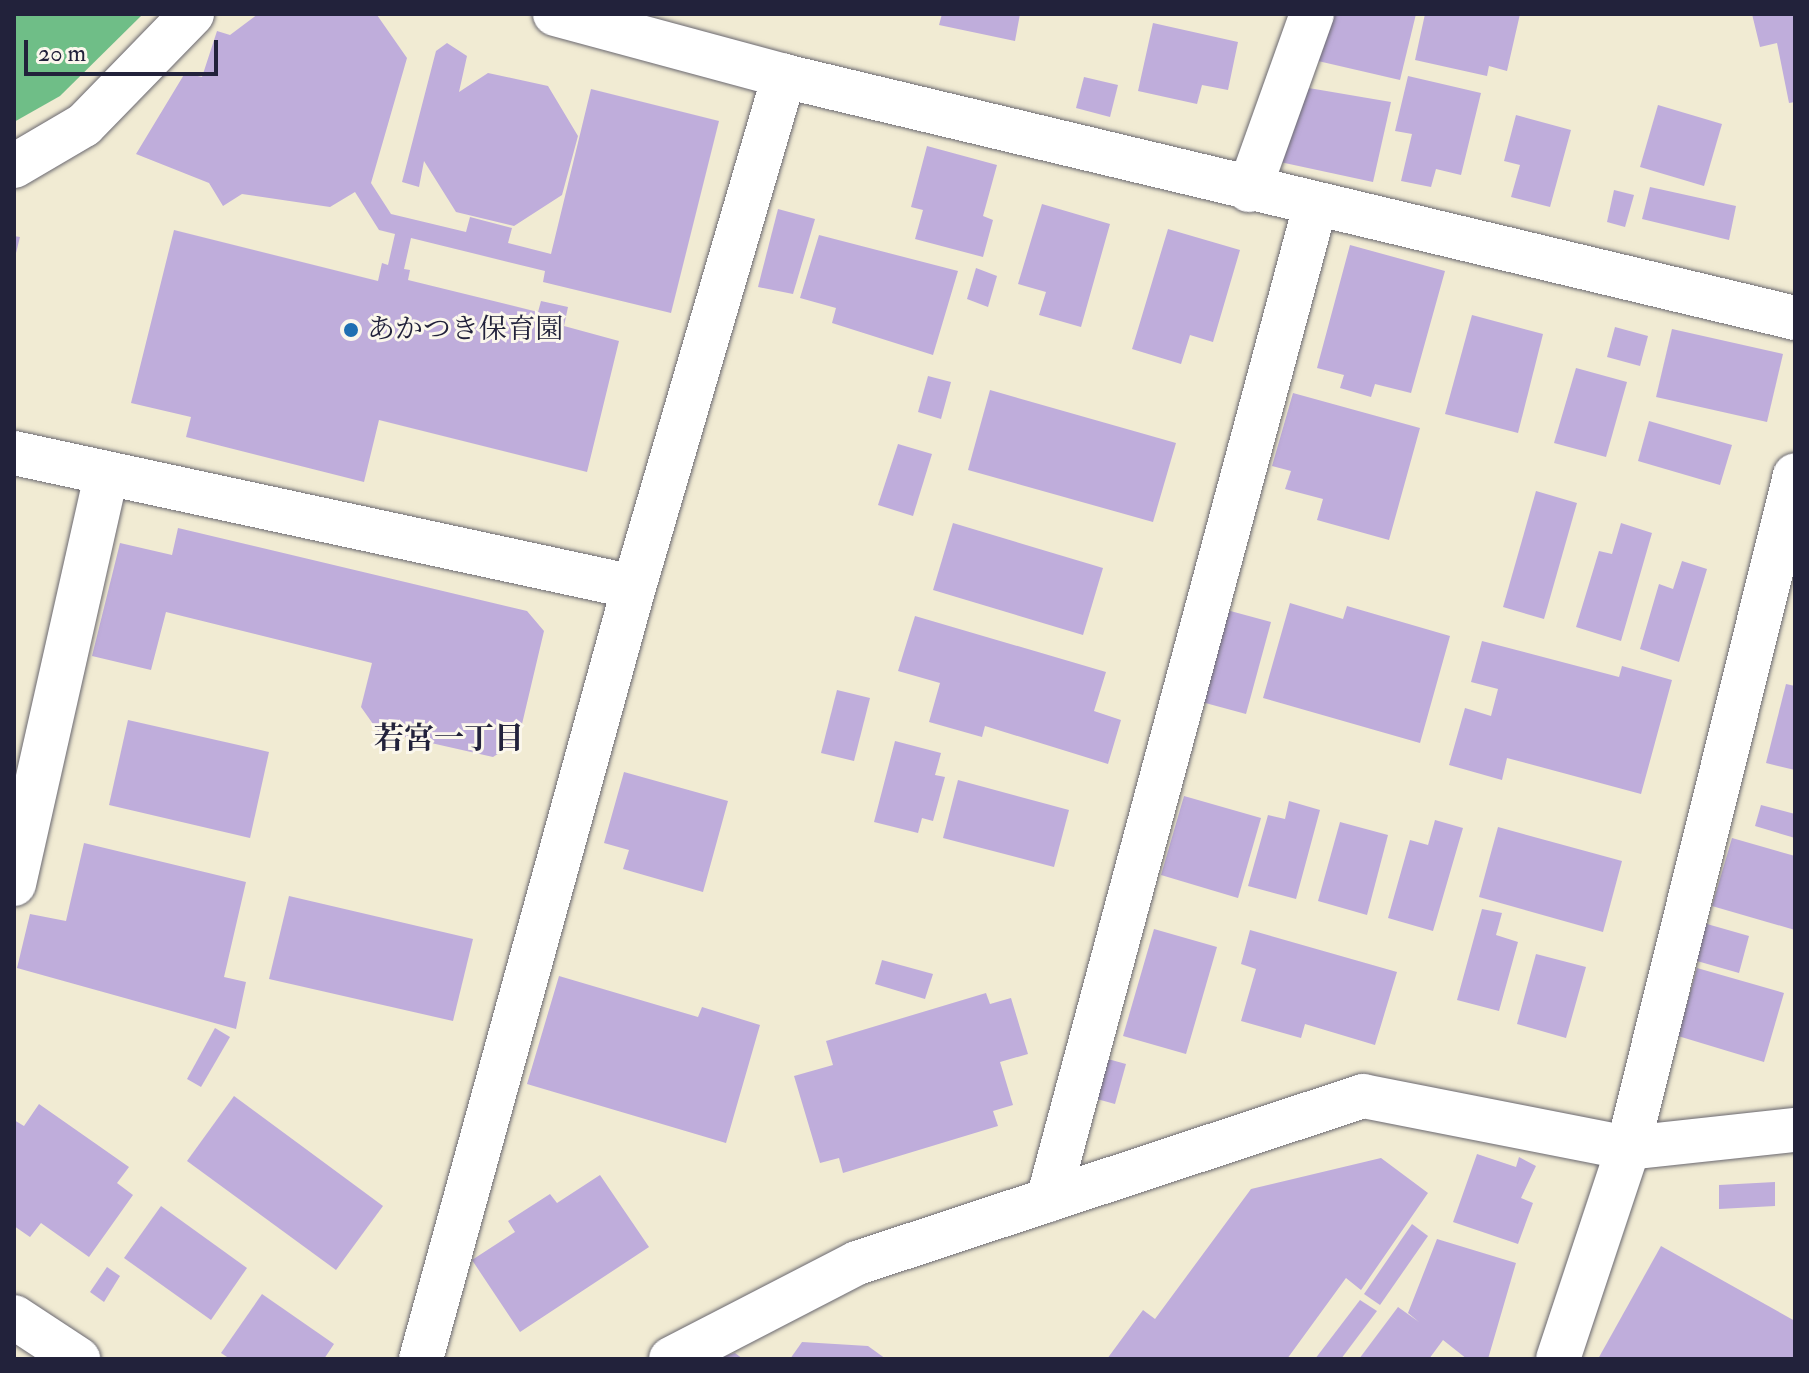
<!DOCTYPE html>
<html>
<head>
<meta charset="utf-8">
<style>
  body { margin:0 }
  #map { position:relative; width:1809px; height:1373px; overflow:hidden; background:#f1ebd3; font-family:"IM FELL Double Pica","Noto Serif JP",serif }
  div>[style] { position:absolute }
  .forest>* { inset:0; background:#6fbe87 }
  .building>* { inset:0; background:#bfaddb }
  .roads { filter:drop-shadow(0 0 2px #6a6870) drop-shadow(0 0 2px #6a6870) }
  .street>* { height:44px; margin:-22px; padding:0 22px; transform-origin:22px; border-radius:22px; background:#fff }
  .dots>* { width:22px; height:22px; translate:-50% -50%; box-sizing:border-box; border:4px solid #fbf7ec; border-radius:50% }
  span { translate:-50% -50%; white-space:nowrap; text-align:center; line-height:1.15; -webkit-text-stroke:6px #fbf7ec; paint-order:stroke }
  .poi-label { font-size:28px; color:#22223b }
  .left { translate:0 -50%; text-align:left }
  .neighbourhood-label { font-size:30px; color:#22223b; font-weight:700 }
  .frame { position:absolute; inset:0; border:16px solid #22223b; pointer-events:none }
  .scale { position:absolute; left:24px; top:40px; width:194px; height:36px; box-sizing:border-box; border:4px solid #22223b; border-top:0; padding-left:10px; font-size:24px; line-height:28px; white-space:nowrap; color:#22223b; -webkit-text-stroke:6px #fbf7ec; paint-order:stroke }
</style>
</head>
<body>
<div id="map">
  <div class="forest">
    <div style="clip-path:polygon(14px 14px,143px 14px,60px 96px,14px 122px)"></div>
  </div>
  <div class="building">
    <div style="clip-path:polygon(258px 14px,377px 15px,407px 58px,371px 183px,391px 214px,466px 232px,470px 217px,512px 228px,508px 243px,551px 254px,591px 89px,719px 121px,671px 313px,543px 282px,545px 271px,411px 238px,404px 269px,410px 270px,408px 280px,538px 312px,541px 301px,568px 307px,564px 326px,619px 341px,587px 472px,379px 420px,364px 482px,186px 437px,191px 417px,131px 403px,174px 230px,378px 281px,382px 263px,388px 265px,395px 234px,379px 230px,355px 192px,330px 207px,242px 194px,223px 206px,209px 183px,136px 154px,185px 73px,202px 77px,217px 31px,230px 35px)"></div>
    <div style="clip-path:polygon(942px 14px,1020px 14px,1015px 41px,939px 25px)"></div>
    <div style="clip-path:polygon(1329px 14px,1416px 14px,1400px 80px,1318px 61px)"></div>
    <div style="clip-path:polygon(1425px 14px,1520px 14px,1507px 71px,1489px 66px,1487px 76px,1415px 60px)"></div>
    <div style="clip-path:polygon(1752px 14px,1795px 14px,1795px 102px,1789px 103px,1777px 43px,1760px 47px)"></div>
    <div style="clip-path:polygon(1153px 23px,1238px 42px,1228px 90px,1202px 85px,1197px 104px,1138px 91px)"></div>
    <div style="clip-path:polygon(447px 43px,467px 56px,459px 92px,488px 73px,548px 86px,578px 136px,562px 195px,514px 226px,456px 212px,424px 161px,419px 187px,402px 182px,436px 51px)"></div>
    <div style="clip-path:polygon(1408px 76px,1481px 93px,1461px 175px,1436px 169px,1431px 187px,1401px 181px,1412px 134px,1395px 131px)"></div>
    <div style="clip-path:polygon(1084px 77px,1118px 85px,1110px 117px,1076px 108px)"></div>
    <div style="clip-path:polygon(1291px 85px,1391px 102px,1373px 182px,1280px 162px)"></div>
    <div style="clip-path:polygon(1658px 105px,1722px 124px,1704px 186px,1640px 167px)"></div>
    <div style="clip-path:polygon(1516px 115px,1571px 130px,1550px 207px,1511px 197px,1520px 165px,1504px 161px)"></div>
    <div style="clip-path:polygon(927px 146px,997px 165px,983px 216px,993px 220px,983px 257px,915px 239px,923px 210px,911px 207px)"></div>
    <div style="clip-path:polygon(1650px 187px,1736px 206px,1729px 240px,1642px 219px)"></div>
    <div style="clip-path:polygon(1614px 190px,1634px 195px,1625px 227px,1607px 222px)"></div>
    <div style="clip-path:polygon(1042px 204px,1110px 224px,1081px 327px,1039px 315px,1046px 292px,1018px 284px)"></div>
    <div style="clip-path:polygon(778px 209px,815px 219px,793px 294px,758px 287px)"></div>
    <div style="clip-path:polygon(1168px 229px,1240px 250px,1213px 342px,1190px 335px,1181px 364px,1132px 349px)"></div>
    <div style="clip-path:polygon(819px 235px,958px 271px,933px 355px,832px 323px,836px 308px,800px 298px)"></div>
    <div style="clip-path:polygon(14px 236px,20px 237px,15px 257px,14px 257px)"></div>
    <div style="clip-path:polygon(1350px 245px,1445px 271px,1411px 393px,1375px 384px,1371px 397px,1340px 388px,1344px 375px,1317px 368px)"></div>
    <div style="clip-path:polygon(976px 268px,997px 276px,988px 307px,967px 299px)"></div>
    <div style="clip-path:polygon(1472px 315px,1543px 334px,1518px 433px,1445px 414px)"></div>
    <div style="clip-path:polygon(1615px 327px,1648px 336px,1640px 366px,1607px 357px)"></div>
    <div style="clip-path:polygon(1672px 329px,1783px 354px,1767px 422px,1656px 397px)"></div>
    <div style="clip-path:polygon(1576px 368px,1627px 382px,1606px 457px,1554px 443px)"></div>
    <div style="clip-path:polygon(928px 376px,951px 382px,941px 419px,918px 412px)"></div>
    <div style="clip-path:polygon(990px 390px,1176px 443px,1153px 522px,968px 470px)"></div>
    <div style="clip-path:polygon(1293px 393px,1420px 428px,1389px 540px,1317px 520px,1323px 499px,1285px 489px,1291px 471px,1272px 466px)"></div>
    <div style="clip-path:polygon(1649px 421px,1732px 445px,1720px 485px,1638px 461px)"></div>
    <div style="clip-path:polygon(898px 444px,932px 454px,913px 516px,878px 505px)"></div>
    <div style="clip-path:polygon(1536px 491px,1577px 503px,1544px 619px,1503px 607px)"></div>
    <div style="clip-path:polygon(953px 523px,1103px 568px,1083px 635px,933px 590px)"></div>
    <div style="clip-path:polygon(1621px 523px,1652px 533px,1621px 641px,1576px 627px,1599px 551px,1612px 554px)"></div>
    <div style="clip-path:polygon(178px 528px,527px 611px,544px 631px,518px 741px,493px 757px,378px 731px,361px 707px,372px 663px,166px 612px,151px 670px,92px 656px,120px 543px,172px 555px)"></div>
    <div style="clip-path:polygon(1682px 561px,1707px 569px,1679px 662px,1640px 649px,1659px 584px,1673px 589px)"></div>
    <div style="clip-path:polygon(1290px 603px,1343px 619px,1347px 606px,1450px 636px,1420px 743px,1263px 698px)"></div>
    <div style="clip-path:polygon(1223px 609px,1271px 622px,1246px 714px,1198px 701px)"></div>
    <div style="clip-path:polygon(915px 616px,1106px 672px,1094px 711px,1121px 720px,1108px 764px,985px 726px,982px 737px,929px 722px,940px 683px,898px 671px)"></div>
    <div style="clip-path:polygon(1482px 641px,1619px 677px,1622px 666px,1672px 680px,1641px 794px,1507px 758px,1502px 780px,1449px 765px,1465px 708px,1491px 716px,1498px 689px,1471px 682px)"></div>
    <div style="clip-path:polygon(1786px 684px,1795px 686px,1795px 770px,1766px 763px)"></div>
    <div style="clip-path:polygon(837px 690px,870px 698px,854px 761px,821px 753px)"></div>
    <div style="clip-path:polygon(128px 720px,269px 752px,250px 838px,109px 805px)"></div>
    <div style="clip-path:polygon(895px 741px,941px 753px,935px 775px,945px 777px,933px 821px,922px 818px,918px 833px,874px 822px)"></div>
    <div style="clip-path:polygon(624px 772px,728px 801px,703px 892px,623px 869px,629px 850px,604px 843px)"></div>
    <div style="clip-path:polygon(958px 780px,1069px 810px,1054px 867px,943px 838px)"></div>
    <div style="clip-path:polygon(1184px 796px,1261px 818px,1238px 898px,1161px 875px)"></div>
    <div style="clip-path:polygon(1289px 801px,1320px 810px,1296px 899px,1248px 886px,1268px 815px,1285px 819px)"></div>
    <div style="clip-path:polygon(1761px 805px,1795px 814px,1795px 838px,1755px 826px)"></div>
    <div style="clip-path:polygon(1435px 820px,1463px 828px,1433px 931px,1388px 918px,1410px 840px,1428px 845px)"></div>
    <div style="clip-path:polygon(1340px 822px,1388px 835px,1367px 915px,1318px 901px)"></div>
    <div style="clip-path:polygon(1498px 827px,1622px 861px,1603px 932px,1479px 897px)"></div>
    <div style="clip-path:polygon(1732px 838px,1795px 856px,1795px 930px,1712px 906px)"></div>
    <div style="clip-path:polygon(84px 843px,246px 882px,224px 977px,246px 982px,236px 1029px,17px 968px,30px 914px,66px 921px)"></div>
    <div style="clip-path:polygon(289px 896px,473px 939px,453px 1021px,269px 979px)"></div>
    <div style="clip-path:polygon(1482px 909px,1502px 913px,1496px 935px,1518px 942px,1499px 1011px,1457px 1000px)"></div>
    <div style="clip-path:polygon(1693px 920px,1749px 936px,1739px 973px,1683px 957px)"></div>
    <div style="clip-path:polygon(1154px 929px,1217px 947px,1186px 1054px,1123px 1036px)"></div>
    <div style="clip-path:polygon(1250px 930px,1397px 972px,1375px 1045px,1305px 1024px,1301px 1038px,1241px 1021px,1256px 969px,1241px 964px)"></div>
    <div style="clip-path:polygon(1536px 954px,1586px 967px,1566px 1038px,1517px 1024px)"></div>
    <div style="clip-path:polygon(882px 960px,933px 974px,925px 999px,875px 984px)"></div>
    <div style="clip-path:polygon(1697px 968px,1784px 993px,1764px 1062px,1678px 1036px)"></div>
    <div style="clip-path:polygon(559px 976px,698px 1017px,702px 1007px,760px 1025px,726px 1143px,527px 1084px)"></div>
    <div style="clip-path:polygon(986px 993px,990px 1004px,1011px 998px,1028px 1054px,1000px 1062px,1013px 1105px,993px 1111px,998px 1126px,843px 1173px,839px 1158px,820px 1163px,794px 1076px,833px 1065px,826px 1041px)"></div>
    <div style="clip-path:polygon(215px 1028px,230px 1037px,201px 1087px,187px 1079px)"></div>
    <div style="clip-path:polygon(1097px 1056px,1126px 1064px,1115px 1104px,1086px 1096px)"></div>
    <div style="clip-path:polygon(234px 1096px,383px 1206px,336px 1270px,187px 1161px)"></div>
    <div style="clip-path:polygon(39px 1104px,129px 1167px,117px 1183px,133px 1195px,89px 1257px,41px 1223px,30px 1237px,14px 1226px,14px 1120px,24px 1126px)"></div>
    <div style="clip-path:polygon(1477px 1154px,1516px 1167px,1519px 1157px,1536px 1166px,1521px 1198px,1533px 1203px,1518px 1244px,1453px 1222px)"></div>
    <div style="clip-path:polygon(1381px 1158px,1428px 1193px,1361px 1290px,1346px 1278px,1287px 1359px,1107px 1359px,1143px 1310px,1155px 1319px,1251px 1189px)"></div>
    <div style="clip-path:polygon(600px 1175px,649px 1247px,520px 1332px,472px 1260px,515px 1232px,508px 1221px,550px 1194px,557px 1203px)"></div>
    <div style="clip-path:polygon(1775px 1182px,1775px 1206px,1719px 1209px,1719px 1185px)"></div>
    <div style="clip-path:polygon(161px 1206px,247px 1268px,211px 1320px,124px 1258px)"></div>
    <div style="clip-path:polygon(1412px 1224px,1428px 1236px,1380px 1305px,1364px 1294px)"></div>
    <div style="clip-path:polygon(1437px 1239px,1516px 1263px,1488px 1359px,1467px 1359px,1443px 1340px,1429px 1359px,1359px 1359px,1398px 1307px,1419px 1322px,1408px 1313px)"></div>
    <div style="clip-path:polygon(1661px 1246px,1795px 1321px,1795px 1359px,1598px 1359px)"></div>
    <div style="clip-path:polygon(107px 1267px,120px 1276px,104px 1302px,90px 1292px)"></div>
    <div style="clip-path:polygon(262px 1294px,334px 1344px,324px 1359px,230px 1359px,221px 1353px)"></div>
    <div style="clip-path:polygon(1360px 1300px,1377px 1311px,1341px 1359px,1315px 1359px)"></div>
    <div style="clip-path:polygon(802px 1342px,868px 1346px,886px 1359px,790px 1359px)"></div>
    <div style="clip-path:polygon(735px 1353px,743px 1359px,718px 1359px,718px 1358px)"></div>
  </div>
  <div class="roads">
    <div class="street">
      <div style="left:555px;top:14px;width:237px;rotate:15.1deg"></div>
      <div style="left:784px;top:76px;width:1040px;rotate:13.46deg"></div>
      <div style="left:14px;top:166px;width:81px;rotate:-30.4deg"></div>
      <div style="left:84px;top:125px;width:155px;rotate:-45.8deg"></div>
      <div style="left:1249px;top:190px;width:187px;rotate:-70.3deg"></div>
      <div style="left:14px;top:453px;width:634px;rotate:12.2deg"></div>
      <div style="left:14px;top:884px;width:418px;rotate:-77.3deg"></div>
      <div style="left:1048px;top:1200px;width:1029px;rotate:-74.96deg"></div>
      <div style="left:14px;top:1317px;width:77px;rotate:33.3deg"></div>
      <div style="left:421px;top:1359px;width:801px;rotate:-74.58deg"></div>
      <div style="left:634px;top:587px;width:533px;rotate:-73.64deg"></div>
      <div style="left:671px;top:1359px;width:209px;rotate:-27.3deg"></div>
      <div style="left:857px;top:1263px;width:533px;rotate:-18.26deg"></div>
      <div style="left:1363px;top:1096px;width:270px;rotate:11.1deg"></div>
      <div style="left:1628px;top:1148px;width:168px;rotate:-6.2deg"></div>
      <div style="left:1558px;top:1359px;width:222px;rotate:-71.6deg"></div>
      <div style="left:1628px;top:1148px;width:693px;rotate:-76.06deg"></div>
    </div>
  </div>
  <div class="dots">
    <div style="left:351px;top:330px;background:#1f6fb2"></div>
  </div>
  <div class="poi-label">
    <span class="left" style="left:367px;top:330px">あかつき保育園</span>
  </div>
  <div class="neighbourhood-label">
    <span style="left:449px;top:739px">若宮一丁目</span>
  </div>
  <div class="frame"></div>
  <div class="scale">20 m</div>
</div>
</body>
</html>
